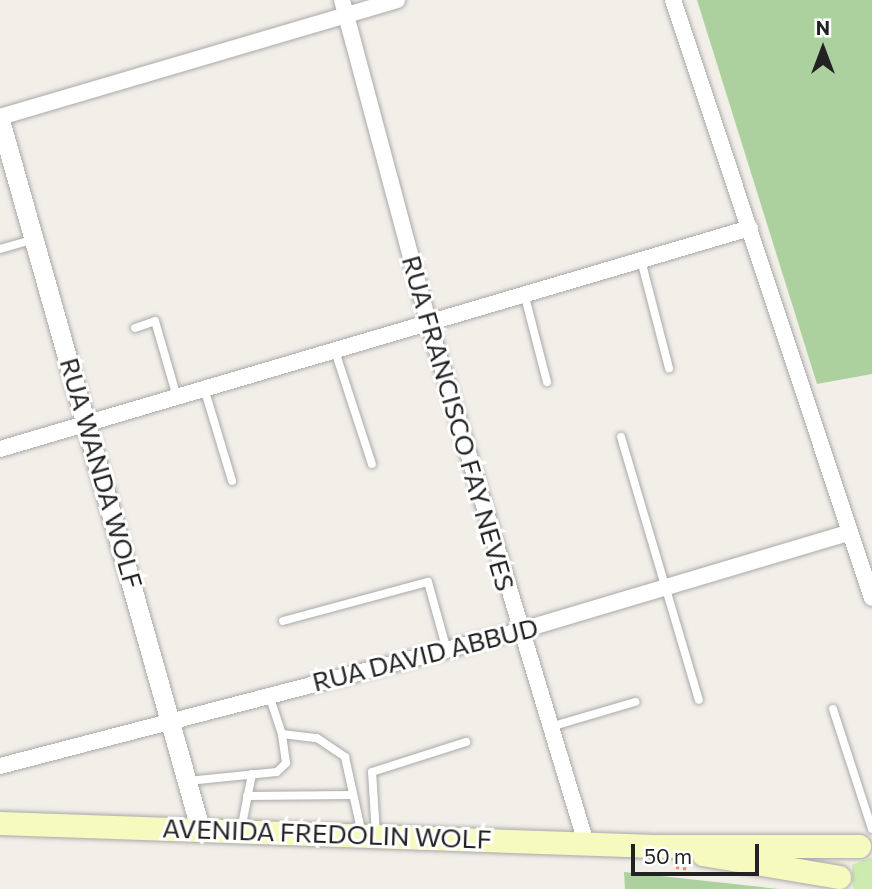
<!DOCTYPE html>
<html>
<head>
<meta charset="utf-8">
<style>
  body { margin:0 }
  #map { position:relative; width:872px; height:889px; overflow:hidden; background:#f2efe9; font-family:Commissioner,sans-serif }
  div>[style] { position:absolute }
  .grass>* { inset:0; background:#cdebb0 }
  .forest>* { inset:0; background:#add19e }
  .path>* { height:2.5px; margin-top:-1.25px; transform-origin:0; background:repeating-linear-gradient(90deg,#fa8072 0 3.5px,transparent 0 7px) }
  .roads { filter:drop-shadow(0 0 2px #a9a9a9) drop-shadow(0 0 2px #a9a9a9) }
  .service>* { height:8px; margin:-4px; padding:0 4px; transform-origin:4px; border-radius:4px; background:#fff }
  .minor>* { height:16px; margin:-8px; padding:0 8px; transform-origin:8px; border-radius:8px; background:#fff }
  .tertiary>* { height:19px; margin:-9.5px; padding:0 9.5px; transform-origin:9.5px; border-radius:9.5px; background:#fff }
  .secondary>* { height:23px; margin:-11.5px; padding:0 11.5px; transform-origin:11.5px; border-radius:11.5px; background:#f7fabf }
  span { translate:-50% -50%; white-space:nowrap; text-align:center; line-height:1.15; -webkit-text-stroke:6px #fff; paint-order:stroke }
  .street-label { font-size:26px; color:#222 }
  .north { position:absolute; left:788px; top:14px; width:70px; height:70px; -webkit-text-stroke:5px #fff; paint-order:stroke; rotate:0deg; font-size:19px; font-weight:700; line-height:28px; text-align:center; color:#222 }
  .north::after { content:''; display:block; margin:auto; width:24px; height:32px; background:#222; clip-path:polygon(50% 0,100% 100%,50% 72%,0 100%) }
  .scale { position:absolute; left:631px; top:844px; width:128px; height:32px; box-sizing:border-box; border:4px solid #222; border-top:0; padding-left:9px; font-size:21px; line-height:24px; white-space:nowrap; color:#222; -webkit-text-stroke:5px #fff; paint-order:stroke }
</style>
</head>
<body>
<div id="map">
  <div class="grass">
    <div style="clip-path:polygon(872px 857px,872px 889px,853px 889px,852px 865px)"></div>
  </div>
  <div class="forest">
    <div style="clip-path:polygon(697px 0,872px 0,872px 374px,817px 384px)"></div>
    <div style="clip-path:polygon(624px 872px,779px 889px,625px 889px)"></div>
  </div>
  <div class="path">
    <div style="left:676px;top:867px;width:14px;rotate:8deg"></div>
  </div>
  <div class="roads">
    <div class="service">
      <div style="left:0;top:249px;width:35px;rotate:-16deg"></div>
      <div style="left:641px;top:260px;width:112px;rotate:75.5deg"></div>
      <div style="left:524px;top:293px;width:92px;rotate:75.5deg"></div>
      <div style="left:135px;top:328px;width:21px;rotate:-19deg"></div>
      <div style="left:155px;top:321px;width:79px;rotate:73.9deg"></div>
      <div style="left:334px;top:348px;width:122px;rotate:71.9deg"></div>
      <div style="left:204px;top:388px;width:97px;rotate:73.2deg"></div>
      <div style="left:621px;top:437px;width:274px;rotate:73.5deg"></div>
      <div style="left:283px;top:621px;width:150px;rotate:-15.1deg"></div>
      <div style="left:428px;top:582px;width:67px;rotate:74.5deg"></div>
      <div style="left:269px;top:695px;width:41px;rotate:71.6deg"></div>
      <div style="left:282px;top:734px;width:35px;rotate:7deg"></div>
      <div style="left:317px;top:738px;width:34px;rotate:34deg"></div>
      <div style="left:345px;top:757px;width:79px;rotate:77.6deg"></div>
      <div style="left:833px;top:709px;width:126px;rotate:72deg"></div>
      <div style="left:550px;top:727px;width:89px;rotate:-16.4deg"></div>
      <div style="left:188px;top:781px;width:89px;rotate:-5.8deg"></div>
      <div style="left:277px;top:772px;width:13px;rotate:-45deg"></div>
      <div style="left:286px;top:763px;width:29px;rotate:-98deg"></div>
      <div style="left:247px;top:796px;width:106px;rotate:-0.5deg"></div>
      <div style="left:241px;top:830px;width:57px;rotate:-78.9deg"></div>
      <div style="left:376px;top:835px;width:63px;rotate:-93.6deg"></div>
      <div style="left:372px;top:772px;width:99px;rotate:-17.7deg"></div>
    </div>
    <div class="minor">
      <div style="left:342px;top:0;width:331px;rotate:75deg"></div>
      <div style="left:428px;top:320px;width:546px;rotate:73.19deg"></div>
      <div style="left:673px;top:0;width:630px;rotate:71.59deg"></div>
      <div style="left:0;top:117px;width:414px;rotate:-16.4deg"></div>
      <div style="left:0;top:449px;width:782px;rotate:-16.42deg"></div>
      <div style="left:0;top:766px;width:536px;rotate:-14.58deg"></div>
      <div style="left:519px;top:631px;width:342px;rotate:-16.6deg"></div>
    </div>
    <div class="tertiary">
      <div style="left:0;top:120px;width:736px;rotate:74.23deg"></div>
    </div>
    <div class="secondary">
      <div style="left:0;top:823px;width:655px;rotate:2.01deg"></div>
      <div style="left:655px;top:846px;width:204px"></div>
      <div style="left:703px;top:854px;width:138px;rotate:9.6deg"></div>
    </div>
  </div>
  <div class="street-label">
    <span style="left:459px;top:423px;rotate:74deg">RUA FRANCISCO FAY NEVES</span>
    <span style="left:102px;top:473px;rotate:74deg">RUA WANDA WOLF</span>
    <span style="left:425px;top:654px;rotate:-14deg">RUA DAVID ABBUD</span>
    <span style="left:327px;top:833px;rotate:2deg">AVENIDA FREDOLIN WOLF</span>
  </div>
  <div class="north">N</div>
  <div class="scale">50 m</div>
</div>
</body>
</html>
